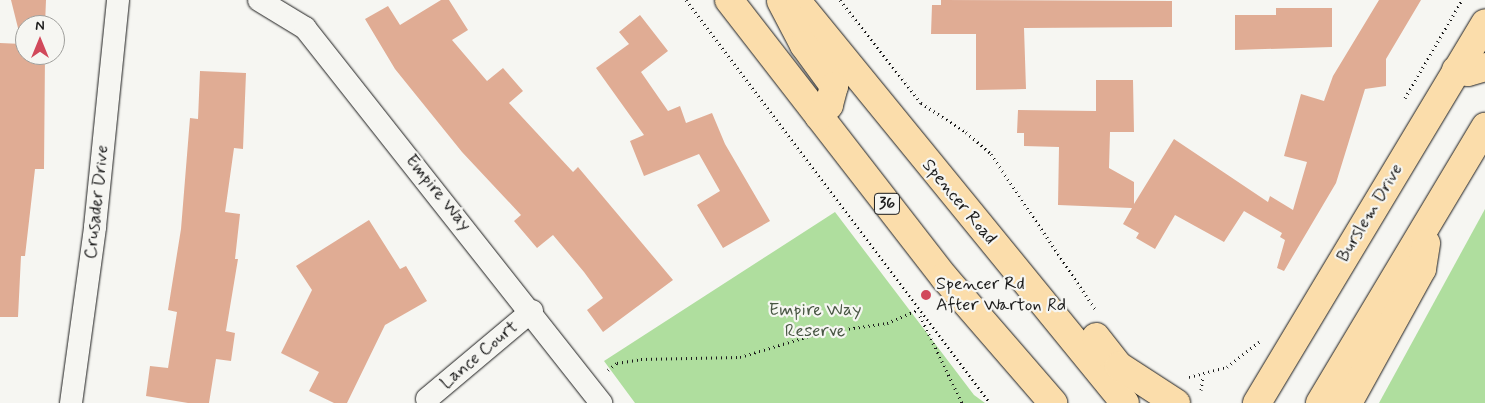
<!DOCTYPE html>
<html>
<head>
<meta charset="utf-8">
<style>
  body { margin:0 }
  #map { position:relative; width:1485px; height:403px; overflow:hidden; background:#f6f6f2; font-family:Mynerve,sans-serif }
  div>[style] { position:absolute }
  .green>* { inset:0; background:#afde9e }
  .building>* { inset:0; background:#e0ac94 }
  .path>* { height:3px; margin-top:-1.5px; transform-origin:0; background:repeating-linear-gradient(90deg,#1c1c1c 0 1px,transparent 0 5px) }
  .roads { filter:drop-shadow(0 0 1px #1c1c1c) drop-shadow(0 0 1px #1c1c1c) }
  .street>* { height:22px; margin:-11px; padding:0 11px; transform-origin:11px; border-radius:11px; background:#f6f6f2 }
  .primary>* { height:28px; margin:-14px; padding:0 14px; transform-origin:14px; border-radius:14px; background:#fbddab }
  .dots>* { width:14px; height:14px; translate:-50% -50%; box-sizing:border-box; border:2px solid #f6f6f2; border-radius:50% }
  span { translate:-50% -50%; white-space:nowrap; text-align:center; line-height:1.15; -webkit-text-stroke:4.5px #f6f6f2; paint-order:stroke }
  .shield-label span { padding:1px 4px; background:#f6f6f2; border:1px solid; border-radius:4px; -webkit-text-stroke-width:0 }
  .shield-label { font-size:16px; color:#1c1c1c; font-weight:700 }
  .street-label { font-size:18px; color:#1c1c1c }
  .poi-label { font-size:18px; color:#1c1c1c }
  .left { translate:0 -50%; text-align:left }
  .park-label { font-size:18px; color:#485643 }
  .north { position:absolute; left:15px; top:15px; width:50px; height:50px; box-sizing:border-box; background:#f6f6f2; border:1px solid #9f9f9c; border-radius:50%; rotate:0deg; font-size:14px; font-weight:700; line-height:20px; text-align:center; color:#1c1c1c }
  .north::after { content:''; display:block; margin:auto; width:18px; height:22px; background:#d1495b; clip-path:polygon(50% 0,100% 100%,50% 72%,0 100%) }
</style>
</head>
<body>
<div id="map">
  <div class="green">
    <div style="clip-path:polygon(1485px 209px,1485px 403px,1379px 403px)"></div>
    <div style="clip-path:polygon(835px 212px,974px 395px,985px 403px,635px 403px,604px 361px)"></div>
  </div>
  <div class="building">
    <div style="clip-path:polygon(11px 0,46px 0,45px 25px,25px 25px,25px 55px,45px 55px,44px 169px,35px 169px,25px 256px,21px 256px,18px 317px,0 317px,0 43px,22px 44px)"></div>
    <div style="clip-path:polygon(441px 0,449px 0,468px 30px,452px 40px,487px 81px,503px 68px,523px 91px,509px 103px,573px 172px,578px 167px,673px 280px,603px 332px,587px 310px,603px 298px,584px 272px,553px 235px,537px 248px,514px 221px,521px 215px,462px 152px,395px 69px,365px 19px,388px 6px,400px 25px)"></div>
    <div style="clip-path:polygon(941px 0,1172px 1px,1172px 27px,1024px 28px,1026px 89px,976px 90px,976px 34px,931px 34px,932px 5px,941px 5px)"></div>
    <div style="clip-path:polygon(1379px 0,1421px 0,1386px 59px,1386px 86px,1365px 89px,1336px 183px,1284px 271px,1277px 268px,1285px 240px,1280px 237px,1282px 233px,1244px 211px,1224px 242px,1175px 215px,1155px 249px,1136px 238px,1139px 233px,1123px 224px,1132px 208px,1058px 205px,1059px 147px,1024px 146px,1024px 133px,1017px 133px,1018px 110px,1096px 111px,1096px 80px,1133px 80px,1134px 132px,1110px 132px,1109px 168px,1134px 182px,1134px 204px,1174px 139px,1268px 202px,1270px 196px,1293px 210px,1307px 162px,1284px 156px,1301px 94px,1324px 101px,1333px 76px)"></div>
    <div style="clip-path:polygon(1276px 8px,1332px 8px,1332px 47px,1235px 50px,1235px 15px,1276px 15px)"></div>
    <div style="clip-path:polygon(640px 15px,668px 51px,641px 72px,668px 111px,680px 106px,686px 123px,712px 113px,725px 144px,770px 221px,723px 248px,697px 205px,720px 191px,699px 154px,644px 176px,630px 141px,644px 135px,596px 68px,629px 44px,619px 32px)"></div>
    <div style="clip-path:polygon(200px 71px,246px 73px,243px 149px,234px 148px,225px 212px,240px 214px,235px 259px,238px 259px,226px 331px,235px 333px,231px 361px,216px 359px,209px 403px,188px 403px,146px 396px,150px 366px,168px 368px,177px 312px,168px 310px,181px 229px,190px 118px,198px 119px)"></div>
    <div style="clip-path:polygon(369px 220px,400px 269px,406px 266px,427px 301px,385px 325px,347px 403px,334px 403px,309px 391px,319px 372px,281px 353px,312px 290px,296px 266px)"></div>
  </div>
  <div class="path">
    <div style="left:686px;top:0;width:505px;rotate:52.97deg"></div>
    <div style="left:840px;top:0;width:131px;rotate:51.8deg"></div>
    <div style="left:921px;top:103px;width:54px;rotate:32.8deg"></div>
    <div style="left:966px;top:132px;width:33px;rotate:41deg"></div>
    <div style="left:991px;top:154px;width:187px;rotate:56.1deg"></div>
    <div style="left:1405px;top:98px;width:113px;rotate:-59.8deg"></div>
    <div style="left:920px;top:316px;width:97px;rotate:64.2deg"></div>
    <div style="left:608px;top:370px;width:11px;rotate:-38deg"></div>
    <div style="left:617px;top:363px;width:24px;rotate:-9deg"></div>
    <div style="left:641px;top:359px;width:99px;rotate:-1.2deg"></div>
    <div style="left:740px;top:357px;width:83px;rotate:-16.9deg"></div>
    <div style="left:819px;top:333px;width:69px;rotate:-8.4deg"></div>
    <div style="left:887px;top:323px;width:33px;rotate:-23deg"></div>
    <div style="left:1189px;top:377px;width:39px;rotate:-15deg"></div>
    <div style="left:1227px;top:367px;width:41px;rotate:-38deg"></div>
    <div style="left:1201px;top:390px;width:14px;rotate:-82deg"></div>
  </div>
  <div class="roads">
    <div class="street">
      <div style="left:259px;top:0;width:54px;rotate:31.3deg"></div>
      <div style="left:305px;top:28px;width:478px;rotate:51.7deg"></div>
      <div style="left:427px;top:399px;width:137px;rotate:-40deg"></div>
      <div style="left:71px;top:403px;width:178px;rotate:-82.2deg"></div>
      <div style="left:95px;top:227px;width:228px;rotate:-84.2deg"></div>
    </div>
    <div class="primary">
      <div style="left:729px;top:0;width:351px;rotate:52.2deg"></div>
      <div style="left:944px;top:277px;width:167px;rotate:49.1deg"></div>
      <div style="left:796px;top:0;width:520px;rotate:50.77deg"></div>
      <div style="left:781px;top:1px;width:50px;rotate:62.4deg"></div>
      <div style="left:804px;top:45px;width:51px;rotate:53.8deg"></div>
      <div style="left:834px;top:86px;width:20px;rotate:105deg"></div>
      <div style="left:829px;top:105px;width:15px;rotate:132deg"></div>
      <div style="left:1456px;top:70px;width:12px;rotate:9deg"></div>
      <div style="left:1468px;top:72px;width:18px;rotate:-16deg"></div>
      <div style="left:1096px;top:337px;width:37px;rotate:52deg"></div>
      <div style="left:1119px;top:366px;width:68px;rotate:33deg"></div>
      <div style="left:1257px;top:403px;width:443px;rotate:-59deg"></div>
      <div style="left:1320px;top:403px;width:322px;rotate:-59.1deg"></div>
      <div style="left:1348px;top:403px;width:153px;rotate:-61.1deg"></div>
      <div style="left:1422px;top:269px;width:26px;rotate:-81deg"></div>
    </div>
  </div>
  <div class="dots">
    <div style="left:926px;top:295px;background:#d1495b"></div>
  </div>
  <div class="shield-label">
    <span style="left:887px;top:204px">36</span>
  </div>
  <div class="street-label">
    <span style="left:438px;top:193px;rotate:51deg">Empire Way</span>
    <span style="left:97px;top:202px;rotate:-84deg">Crusader Drive</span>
    <span style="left:959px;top:202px;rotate:50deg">Spencer Road</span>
    <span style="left:1370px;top:213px;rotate:-59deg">Burslem Drive</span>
    <span style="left:479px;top:355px;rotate:-40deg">Lance Court</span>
  </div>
  <div class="poi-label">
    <span class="left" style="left:936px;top:295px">Spencer Rd<br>After Warton Rd</span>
  </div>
  <div class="park-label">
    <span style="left:815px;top:321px">Empire Way<br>Reserve</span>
  </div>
  <div class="north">N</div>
</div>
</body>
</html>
